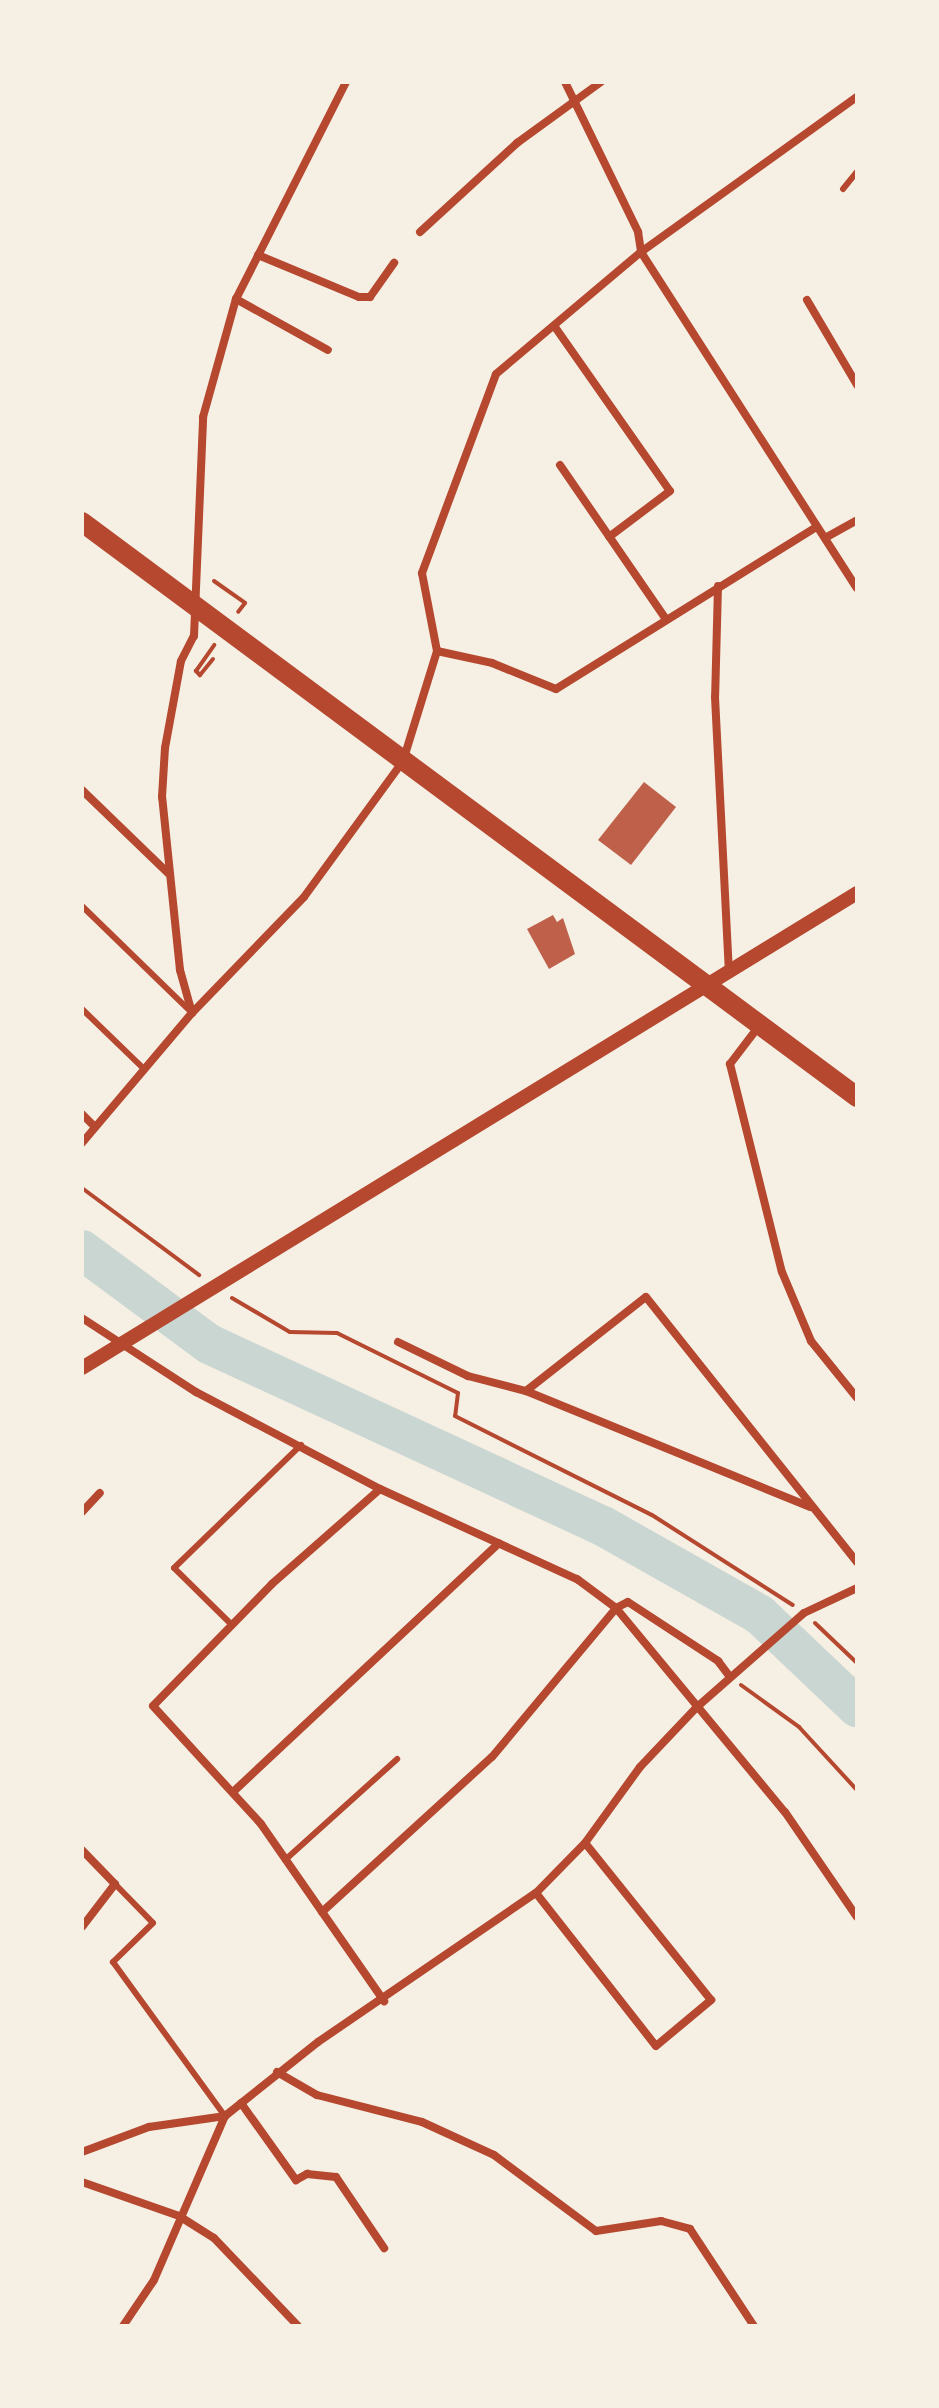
<!DOCTYPE html>
<html>
<head>
<meta charset="utf-8">
<style>
  body { margin:0 }
  #map { position:relative; width:939px; height:2408px; overflow:hidden; background:#f6efe4; font-family:"Zilla Slab",serif }
  div>[style] { position:absolute }
  .river>* { height:40px; margin:-20px; padding:0 20px; transform-origin:20px; border-radius:20px; background:#c9d6d2 }
  .building>* { inset:0; background:#bf614a }
  .path>* { height:4px; margin:-2px; padding:0 2px; transform-origin:2px; border-radius:2px; background:#b5482f }
  .service>* { height:6px; margin:-3px; padding:0 3px; transform-origin:3px; border-radius:3px; background:#b5482f }
  .minor>* { height:8px; margin:-4px; padding:0 4px; transform-origin:4px; border-radius:4px; background:#b5482f }
  .tertiary>* { height:14px; margin:-7px; padding:0 7px; transform-origin:7px; border-radius:7px; background:#b5482f }
  .primary>* { height:20px; margin:-10px; padding:0 10px; transform-origin:10px; border-radius:10px; background:#b5482f }
  span { translate:-50% -50%; white-space:nowrap; text-align:center; line-height:1.15; -webkit-text-stroke:6px #f6efe4; paint-order:stroke }
  .frame { position:absolute; inset:0; border:84px solid #f6efe4; pointer-events:none }
</style>
</head>
<body>
<div id="map">
  <div class="river">
    <div style="left:82px;top:1250px;width:158px;rotate:36.5deg"></div>
    <div style="left:209px;top:1344px;width:434px;rotate:24.8deg"></div>
    <div style="left:603px;top:1526px;width:180px;rotate:29.5deg"></div>
    <div style="left:760px;top:1615px;width:134px;rotate:43.5deg"></div>
  </div>
  <div class="building">
    <div style="clip-path:polygon(644px 782px,676px 807px,631px 865px,598px 840px)"></div>
    <div style="clip-path:polygon(553px 915px,557px 922px,563px 918px,575px 954px,549px 969px,527px 929px)"></div>
  </div>
  <div class="path">
    <div style="left:214px;top:581px;width:38px;rotate:35deg"></div>
    <div style="left:245px;top:603px;width:11px;rotate:128deg"></div>
    <div style="left:213px;top:659px;width:21px;rotate:129deg"></div>
    <div style="left:200px;top:675px;width:6px;rotate:-135deg"></div>
    <div style="left:196px;top:671px;width:32px;rotate:-55deg"></div>
    <div style="left:82px;top:1188px;width:146px;rotate:36.6deg"></div>
    <div style="left:232px;top:1298px;width:67px;rotate:30.4deg"></div>
    <div style="left:290px;top:1332px;width:47px;rotate:1.2deg"></div>
    <div style="left:337px;top:1333px;width:135px;rotate:26.4deg"></div>
    <div style="left:458px;top:1393px;width:23px;rotate:97deg"></div>
    <div style="left:455px;top:1416px;width:220px;rotate:26.7deg"></div>
    <div style="left:652px;top:1515px;width:167px;rotate:32.6deg"></div>
    <div style="left:815px;top:1623px;width:58px;rotate:43.6deg"></div>
    <div style="left:741px;top:1685px;width:72px;rotate:35.9deg"></div>
    <div style="left:799px;top:1727px;width:86px;rotate:47.4deg"></div>
  </div>
  <div class="service">
    <div style="left:843px;top:189px;width:22px;rotate:-51deg"></div>
    <div style="left:82px;top:906px;width:152px;rotate:44.2deg"></div>
    <div style="left:82px;top:1009px;width:85px;rotate:44deg"></div>
    <div style="left:232px;top:1625px;width:81px;rotate:-135.5deg"></div>
    <div style="left:174px;top:1568px;width:177px;rotate:-44.1deg"></div>
    <div style="left:285px;top:1860px;width:151px;rotate:-42deg"></div>
    <div style="left:115px;top:1884px;width:54px;rotate:45.7deg"></div>
    <div style="left:153px;top:1923px;width:56px;rotate:135.7deg"></div>
    <div style="left:113px;top:1962px;width:190px;rotate:54deg"></div>
  </div>
  <div class="minor">
    <div style="left:565px;top:82px;width:167px;rotate:64deg"></div>
    <div style="left:638px;top:232px;width:20px;rotate:81deg"></div>
    <div style="left:641px;top:252px;width:399px;rotate:57.3deg"></div>
    <div style="left:420px;top:232px;width:132px;rotate:-42.5deg"></div>
    <div style="left:517px;top:143px;width:104px;rotate:-36deg"></div>
    <div style="left:258px;top:255px;width:109px;rotate:22.6deg"></div>
    <div style="left:359px;top:297px;width:11px"></div>
    <div style="left:370px;top:297px;width:42px;rotate:-54.8deg"></div>
    <div style="left:236px;top:299px;width:105px;rotate:29deg"></div>
    <div style="left:807px;top:300px;width:99px;rotate:59.5deg"></div>
    <div style="left:555px;top:327px;width:200px;rotate:55deg"></div>
    <div style="left:670px;top:491px;width:76px;rotate:143deg"></div>
    <div style="left:560px;top:465px;width:187px;rotate:55.5deg"></div>
    <div style="left:825px;top:538px;width:37px;rotate:-29deg"></div>
    <div style="left:718px;top:586px;width:111px;rotate:91.5deg"></div>
    <div style="left:715px;top:697px;width:276px;rotate:87.1deg"></div>
    <div style="left:437px;top:651px;width:56px;rotate:12.3deg"></div>
    <div style="left:492px;top:663px;width:69px;rotate:22.1deg"></div>
    <div style="left:556px;top:689px;width:306px;rotate:-31.9deg"></div>
    <div style="left:82px;top:790px;width:120px;rotate:44deg"></div>
    <div style="left:192px;top:1013px;width:45px;rotate:-105.6deg"></div>
    <div style="left:180px;top:970px;width:174px;rotate:-95.9deg"></div>
    <div style="left:162px;top:797px;width:49px;rotate:-86.5deg"></div>
    <div style="left:165px;top:748px;width:88px;rotate:-79.6deg"></div>
    <div style="left:181px;top:661px;width:28px;rotate:-63deg"></div>
    <div style="left:194px;top:636px;width:219px;rotate:-87.6deg"></div>
    <div style="left:203px;top:417px;width:123px;rotate:-74.4deg"></div>
    <div style="left:236px;top:299px;width:243px;rotate:-63.1deg"></div>
    <div style="left:759px;top:1026px;width:48px;rotate:127.3deg"></div>
    <div style="left:730px;top:1064px;width:214px;rotate:76deg"></div>
    <div style="left:782px;top:1272px;width:75px;rotate:67.2deg"></div>
    <div style="left:811px;top:1341px;width:73px;rotate:51.1deg"></div>
    <div style="left:82px;top:1114px;width:18px;rotate:45deg"></div>
    <div style="left:82px;top:1143px;width:170px;rotate:-49.8deg"></div>
    <div style="left:192px;top:1013px;width:161px;rotate:-46deg"></div>
    <div style="left:304px;top:897px;width:168px;rotate:-53.9deg"></div>
    <div style="left:403px;top:761px;width:115px;rotate:-72.8deg"></div>
    <div style="left:437px;top:651px;width:79px;rotate:-100.9deg"></div>
    <div style="left:422px;top:573px;width:212px;rotate:-69.6deg"></div>
    <div style="left:496px;top:374px;width:189px;rotate:-40.1deg"></div>
    <div style="left:641px;top:252px;width:266px;rotate:-35.7deg"></div>
    <div style="left:82px;top:1318px;width:136px;rotate:33deg"></div>
    <div style="left:196px;top:1392px;width:208px;rotate:27.8deg"></div>
    <div style="left:380px;top:1489px;width:217px;rotate:24.6deg"></div>
    <div style="left:577px;top:1579px;width:49px;rotate:36.6deg"></div>
    <div style="left:616px;top:1608px;width:13px;rotate:-27deg"></div>
    <div style="left:628px;top:1602px;width:108px;rotate:33.2deg"></div>
    <div style="left:718px;top:1661px;width:20px;rotate:53deg"></div>
    <div style="left:398px;top:1342px;width:78px;rotate:25.9deg"></div>
    <div style="left:468px;top:1376px;width:60px;rotate:14.5deg"></div>
    <div style="left:526px;top:1391px;width:307px;rotate:22.2deg"></div>
    <div style="left:526px;top:1391px;width:152px;rotate:-38.1deg"></div>
    <div style="left:646px;top:1297px;width:339px;rotate:51.5deg"></div>
    <div style="left:380px;top:1489px;width:144px;rotate:138.7deg"></div>
    <div style="left:272px;top:1584px;width:170px;rotate:134.3deg"></div>
    <div style="left:153px;top:1706px;width:160px;rotate:47.5deg"></div>
    <div style="left:261px;top:1824px;width:216px;rotate:55.2deg"></div>
    <div style="left:82px;top:1512px;width:26px;rotate:-47deg"></div>
    <div style="left:233px;top:1792px;width:364px;rotate:-43.1deg"></div>
    <div style="left:82px;top:1850px;width:47px;rotate:45.9deg"></div>
    <div style="left:115px;top:1884px;width:54px;rotate:127.5deg"></div>
    <div style="left:536px;top:1893px;width:194px;rotate:51.9deg"></div>
    <div style="left:656px;top:2046px;width:72px;rotate:-39.9deg"></div>
    <div style="left:711px;top:2000px;width:201px;rotate:-128.7deg"></div>
    <div style="left:322px;top:1912px;width:230px;rotate:-42.4deg"></div>
    <div style="left:492px;top:1757px;width:194px;rotate:-50.2deg"></div>
    <div style="left:616px;top:1608px;width:265px;rotate:50.4deg"></div>
    <div style="left:785px;top:1812px;width:127px;rotate:55.6deg"></div>
    <div style="left:277px;top:2072px;width:46px;rotate:29.9deg"></div>
    <div style="left:317px;top:2095px;width:108px;rotate:14.4deg"></div>
    <div style="left:422px;top:2122px;width:79px;rotate:24.6deg"></div>
    <div style="left:494px;top:2155px;width:127px;rotate:36.7deg"></div>
    <div style="left:596px;top:2231px;width:66px;rotate:-8.7deg"></div>
    <div style="left:661px;top:2221px;width:30px;rotate:15deg"></div>
    <div style="left:690px;top:2229px;width:116px;rotate:56.6deg"></div>
    <div style="left:241px;top:2103px;width:95px;rotate:54.5deg"></div>
    <div style="left:296px;top:2180px;width:13px;rotate:-29deg"></div>
    <div style="left:307px;top:2174px;width:29px;rotate:6deg"></div>
    <div style="left:336px;top:2177px;width:86px;rotate:55.9deg"></div>
    <div style="left:82px;top:2152px;width:72px;rotate:-20.5deg"></div>
    <div style="left:149px;top:2127px;width:77px;rotate:-8.2deg"></div>
    <div style="left:82px;top:2182px;width:103px;rotate:19.3deg"></div>
    <div style="left:179px;top:2216px;width:41px;rotate:32.2deg"></div>
    <div style="left:214px;top:2238px;width:122px;rotate:46.3deg"></div>
    <div style="left:123px;top:2326px;width:55px;rotate:-56deg"></div>
    <div style="left:154px;top:2280px;width:179px;rotate:-66.6deg"></div>
    <div style="left:225px;top:2116px;width:119px;rotate:-38.5deg"></div>
    <div style="left:318px;top:2042px;width:264px;rotate:-34.4deg"></div>
    <div style="left:536px;top:1893px;width:70px;rotate:-45.6deg"></div>
    <div style="left:585px;top:1843px;width:94px;rotate:-54.1deg"></div>
    <div style="left:640px;top:1767px;width:83px;rotate:-46.5deg"></div>
    <div style="left:697px;top:1707px;width:142px;rotate:-41.3deg"></div>
    <div style="left:804px;top:1613px;width:59px;rotate:-25.3deg"></div>
  </div>
  <div class="tertiary">
    <div style="left:82px;top:1368px;width:909px;rotate:-31.5deg"></div>
  </div>
  <div class="primary">
    <div style="left:82px;top:522px;width:965px;rotate:36.57deg"></div>
  </div>
  <div class="frame"></div>
</div>
</body>
</html>
